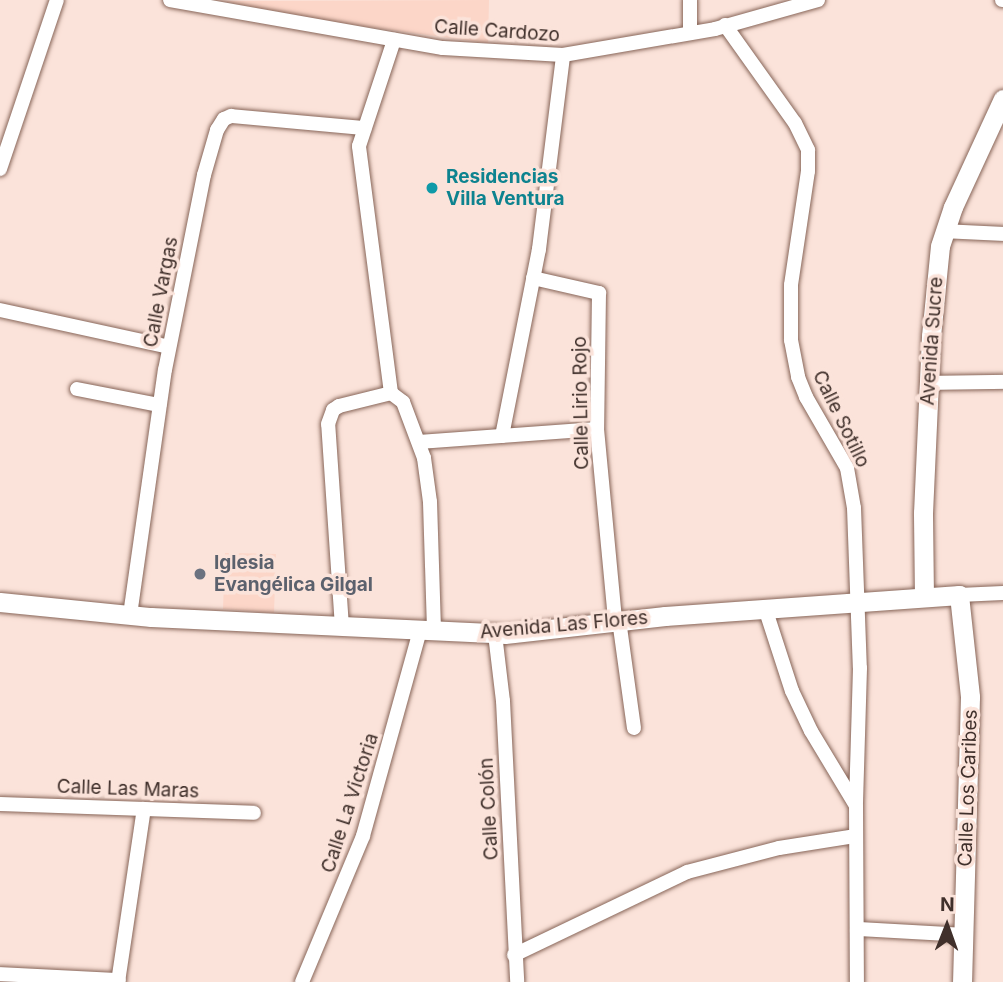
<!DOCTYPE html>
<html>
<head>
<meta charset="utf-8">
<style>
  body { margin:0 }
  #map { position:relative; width:1003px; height:982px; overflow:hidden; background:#fbe3da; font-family:Inter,sans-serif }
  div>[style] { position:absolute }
  .built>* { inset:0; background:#fcd6c8 }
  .roads { filter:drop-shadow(0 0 2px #876558) drop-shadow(0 0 2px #876558) }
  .minor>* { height:14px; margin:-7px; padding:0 7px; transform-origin:7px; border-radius:7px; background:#fff }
  .tertiary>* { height:19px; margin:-9.5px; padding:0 9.5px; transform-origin:9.5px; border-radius:9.5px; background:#fff }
  .dots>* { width:19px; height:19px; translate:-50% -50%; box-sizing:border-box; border:4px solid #fbe3da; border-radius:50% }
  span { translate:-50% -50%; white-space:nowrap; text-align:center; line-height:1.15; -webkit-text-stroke:7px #fbe3da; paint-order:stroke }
  .street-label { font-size:19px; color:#40302b }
  .culture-label { font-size:19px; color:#0d838f; font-weight:700 }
  .left { translate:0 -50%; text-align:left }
  .worship-label { font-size:19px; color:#5b616d; font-weight:700 }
  .north { position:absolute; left:912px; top:891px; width:70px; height:70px; -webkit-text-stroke:5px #fbe3da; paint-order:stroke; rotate:1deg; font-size:19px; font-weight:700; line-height:28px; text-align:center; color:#40302b }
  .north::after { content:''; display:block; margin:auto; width:24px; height:32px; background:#40302b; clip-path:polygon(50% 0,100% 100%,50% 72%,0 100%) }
</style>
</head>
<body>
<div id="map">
  <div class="built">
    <div style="clip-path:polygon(489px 0,488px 43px,338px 23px,223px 1px)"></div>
    <div style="clip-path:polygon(225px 553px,276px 554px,274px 613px,223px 609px)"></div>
  </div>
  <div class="roads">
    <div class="minor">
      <div style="left:170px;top:0;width:277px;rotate:10deg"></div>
      <div style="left:443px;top:48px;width:120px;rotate:3.3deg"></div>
      <div style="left:563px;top:55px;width:154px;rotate:-9.7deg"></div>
      <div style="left:715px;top:29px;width:107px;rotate:-15.7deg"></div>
      <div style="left:690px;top:0;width:33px;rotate:90deg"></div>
      <div style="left:1002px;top:0;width:1px"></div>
      <div style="left:725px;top:25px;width:120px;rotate:54.5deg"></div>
      <div style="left:795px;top:123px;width:30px;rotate:64deg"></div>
      <div style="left:808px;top:150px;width:21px;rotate:90deg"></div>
      <div style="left:808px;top:171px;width:115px;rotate:98.5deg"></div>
      <div style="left:791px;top:285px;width:55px;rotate:90deg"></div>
      <div style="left:791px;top:340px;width:38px;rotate:79deg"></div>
      <div style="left:798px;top:377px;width:22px;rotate:68deg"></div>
      <div style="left:806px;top:397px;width:82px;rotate:60deg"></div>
      <div style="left:847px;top:468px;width:41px;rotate:80.1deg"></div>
      <div style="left:854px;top:508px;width:160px;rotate:87.9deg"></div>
      <div style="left:860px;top:668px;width:137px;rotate:91.7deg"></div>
      <div style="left:856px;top:805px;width:177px;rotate:89.7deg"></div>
      <div style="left:0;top:169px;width:178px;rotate:-71.4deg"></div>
      <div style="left:944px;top:231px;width:59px;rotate:2.9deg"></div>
      <div style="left:533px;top:278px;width:68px;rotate:12.8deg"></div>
      <div style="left:599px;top:293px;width:136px;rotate:90.8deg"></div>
      <div style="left:597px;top:429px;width:193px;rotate:84.6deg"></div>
      <div style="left:0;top:310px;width:173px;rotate:12.3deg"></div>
      <div style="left:929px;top:383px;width:74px;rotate:-0.8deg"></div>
      <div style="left:77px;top:389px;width:84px;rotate:11deg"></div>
      <div style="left:391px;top:393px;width:249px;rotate:-97.4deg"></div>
      <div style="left:359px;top:146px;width:112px;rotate:-71.7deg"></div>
      <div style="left:502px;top:436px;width:191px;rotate:-78.8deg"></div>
      <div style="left:539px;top:249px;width:195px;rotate:-82.9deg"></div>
      <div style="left:419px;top:442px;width:178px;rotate:-4.2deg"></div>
      <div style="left:959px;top:595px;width:44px;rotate:-2.6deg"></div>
      <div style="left:765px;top:608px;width:87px;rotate:72deg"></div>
      <div style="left:792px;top:691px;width:44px;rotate:64.6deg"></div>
      <div style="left:811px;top:731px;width:85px;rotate:58.9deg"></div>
      <div style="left:130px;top:615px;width:247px;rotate:-81.9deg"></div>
      <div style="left:165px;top:370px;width:199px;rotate:-78.7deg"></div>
      <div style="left:204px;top:175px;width:47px;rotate:-73.9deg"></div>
      <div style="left:217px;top:130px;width:13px;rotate:-58deg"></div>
      <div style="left:224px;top:119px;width:8px;rotate:-23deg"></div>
      <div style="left:231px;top:116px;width:134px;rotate:5.2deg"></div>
      <div style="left:619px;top:620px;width:109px;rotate:82.1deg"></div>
      <div style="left:342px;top:627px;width:203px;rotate:-93.9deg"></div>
      <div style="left:328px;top:424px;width:15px;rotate:-70deg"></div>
      <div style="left:333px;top:410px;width:7px;rotate:-34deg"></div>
      <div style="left:339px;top:406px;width:54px;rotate:-14deg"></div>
      <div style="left:391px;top:393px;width:15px;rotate:37deg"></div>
      <div style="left:403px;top:402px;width:60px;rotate:69.4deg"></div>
      <div style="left:424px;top:458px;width:44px;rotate:82.2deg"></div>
      <div style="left:430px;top:502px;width:130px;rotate:88.2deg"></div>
      <div style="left:495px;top:634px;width:67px;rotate:83.2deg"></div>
      <div style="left:503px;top:701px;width:281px;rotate:87.1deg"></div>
      <div style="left:0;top:804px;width:254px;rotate:2deg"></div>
      <div style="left:857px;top:929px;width:106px;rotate:3.2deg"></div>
      <div style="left:514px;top:955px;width:192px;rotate:-25.6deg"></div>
      <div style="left:687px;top:872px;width:95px;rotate:-14.6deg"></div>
      <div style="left:779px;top:848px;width:78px;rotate:-8.9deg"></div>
      <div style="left:0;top:974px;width:119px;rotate:2.9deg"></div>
      <div style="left:118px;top:982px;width:175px;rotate:-81.5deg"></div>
      <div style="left:302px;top:982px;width:158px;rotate:-67.3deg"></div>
      <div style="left:363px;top:836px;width:213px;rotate:-74.5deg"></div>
    </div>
    <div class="tertiary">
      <div style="left:924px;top:597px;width:84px;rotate:-90.7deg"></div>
      <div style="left:923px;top:513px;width:177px;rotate:-87.4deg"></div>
      <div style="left:931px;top:336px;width:90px;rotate:-84.3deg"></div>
      <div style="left:940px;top:246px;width:41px;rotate:-71.6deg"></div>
      <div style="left:953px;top:207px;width:119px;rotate:-65.2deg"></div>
      <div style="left:0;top:602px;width:152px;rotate:5.7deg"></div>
      <div style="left:151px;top:617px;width:354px;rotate:2.7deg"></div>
      <div style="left:505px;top:634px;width:161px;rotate:-6.4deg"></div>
      <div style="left:665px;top:616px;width:295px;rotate:-4.1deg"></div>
      <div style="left:959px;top:595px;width:103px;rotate:83.8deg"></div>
      <div style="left:970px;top:697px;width:285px;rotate:91.6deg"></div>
    </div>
  </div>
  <div class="dots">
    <div style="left:432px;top:188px;background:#0f9aa8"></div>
    <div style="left:200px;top:574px;background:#6b7280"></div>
  </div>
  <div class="street-label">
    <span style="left:497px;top:31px;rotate:4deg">Calle Cardozo</span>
    <span style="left:161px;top:292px;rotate:-79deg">Calle Vargas</span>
    <span style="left:932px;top:341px;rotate:-86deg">Avenida Sucre</span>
    <span style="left:581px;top:403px;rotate:-91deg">Calle Lirio Rojo</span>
    <span style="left:841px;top:419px;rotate:64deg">Calle Sotillo</span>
    <span style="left:564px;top:625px;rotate:-5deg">Avenida Las Flores</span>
    <span style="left:968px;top:788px;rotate:-88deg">Calle Los Caribes</span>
    <span style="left:128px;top:789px;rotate:2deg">Calle Las Maras</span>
    <span style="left:350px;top:803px;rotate:-72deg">Calle La Victoria</span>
    <span style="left:489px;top:809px;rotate:-93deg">Calle Colón</span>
  </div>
  <div class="culture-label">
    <span class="left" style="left:446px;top:188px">Residencias<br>Villa Ventura</span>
  </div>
  <div class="worship-label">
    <span class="left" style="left:214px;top:574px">Iglesia<br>Evangélica Gilgal</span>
  </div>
  <div class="north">N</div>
</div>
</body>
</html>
